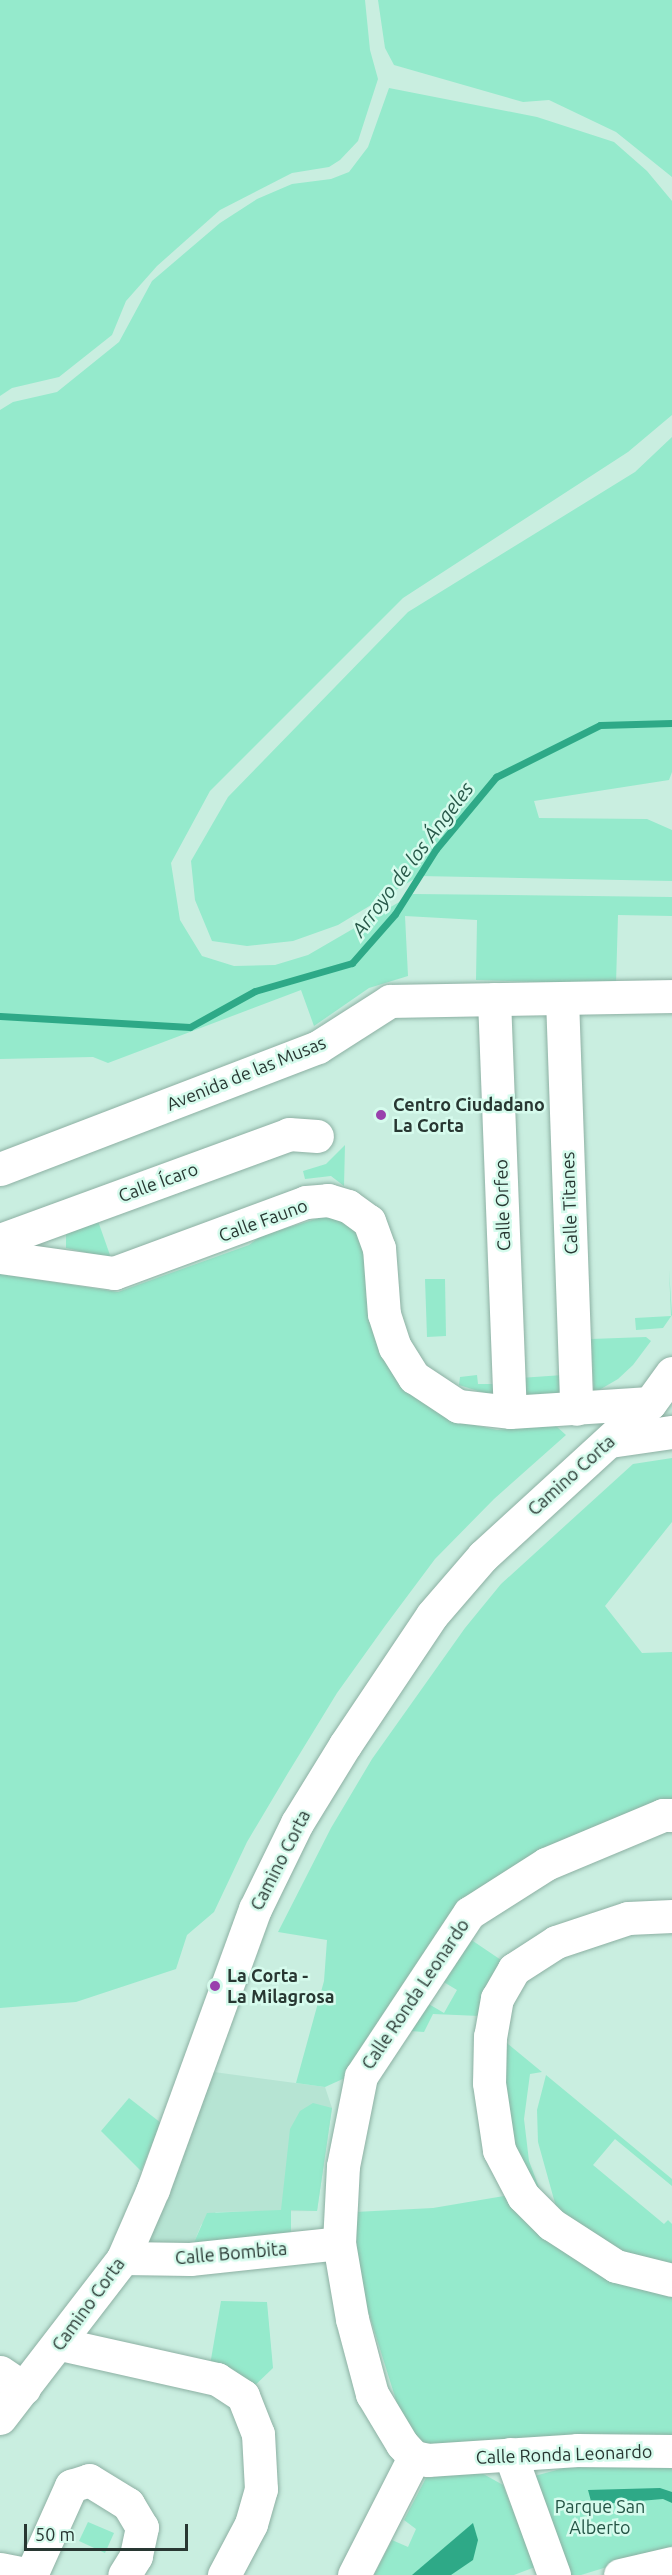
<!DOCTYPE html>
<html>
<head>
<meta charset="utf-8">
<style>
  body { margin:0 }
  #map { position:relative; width:672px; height:2575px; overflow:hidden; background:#c9eee0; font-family:Ubuntu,sans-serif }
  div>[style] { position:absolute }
  .built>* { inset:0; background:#b6e4d3 }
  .green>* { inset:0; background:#95eacc }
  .water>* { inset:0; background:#2ea987 }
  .stream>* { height:7px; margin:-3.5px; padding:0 3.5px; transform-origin:3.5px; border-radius:3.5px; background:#2ea987 }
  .roads { filter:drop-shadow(0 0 2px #8db0a3) drop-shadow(0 0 2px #8db0a3) }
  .minor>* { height:33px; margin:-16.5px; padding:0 16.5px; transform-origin:16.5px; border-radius:16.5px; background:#fff }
  .dots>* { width:16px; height:16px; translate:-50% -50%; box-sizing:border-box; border:3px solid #d6fbed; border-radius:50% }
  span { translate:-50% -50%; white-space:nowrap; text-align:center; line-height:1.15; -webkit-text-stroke:5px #d6fbed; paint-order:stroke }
  .street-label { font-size:18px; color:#283732 }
  .poi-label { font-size:18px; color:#283732; font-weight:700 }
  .left { translate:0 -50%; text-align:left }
  .park-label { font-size:18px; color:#245445 }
  .water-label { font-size:20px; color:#285849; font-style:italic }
  .scale { position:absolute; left:24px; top:2524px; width:164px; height:27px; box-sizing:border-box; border:3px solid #283732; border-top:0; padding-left:8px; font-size:18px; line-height:21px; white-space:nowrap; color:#283732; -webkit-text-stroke:4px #d6fbed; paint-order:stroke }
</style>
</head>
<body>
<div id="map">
  <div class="built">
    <div style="clip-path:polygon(214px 2072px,325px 2087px,332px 2108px,317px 2211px,216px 2212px,201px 2225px,190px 2253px,143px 2252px,153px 2214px,161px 2212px)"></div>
  </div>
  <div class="green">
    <div style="clip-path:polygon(0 0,365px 0,370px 50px,378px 79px,358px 141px,340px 160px,329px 167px,292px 173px,220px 210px,157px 266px,126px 301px,112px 335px,59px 377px,12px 388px,0 396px)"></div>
    <div style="clip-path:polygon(378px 0,672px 0,672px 177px,616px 132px,549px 100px,523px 102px,394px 65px,385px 48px)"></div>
    <div style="clip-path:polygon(389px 88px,537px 117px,614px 142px,647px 171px,672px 201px,672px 415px,628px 452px,403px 598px,210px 791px,171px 863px,180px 920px,202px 956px,234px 966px,275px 965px,308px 955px,413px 894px,672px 897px,672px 916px,618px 915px,616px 984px,476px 980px,477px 920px,405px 916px,408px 976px,369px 988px,314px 1026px,301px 990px,108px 1063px,93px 1057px,0 1059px,0 410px,13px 402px,57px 392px,119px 342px,152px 281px,220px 223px,257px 199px,292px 184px,331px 179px,349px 172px,368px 147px)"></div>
    <div style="clip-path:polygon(672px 437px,672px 772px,669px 780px,534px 801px,539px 818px,647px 819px,672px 830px,672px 881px,419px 876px,338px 925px,293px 941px,247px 946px,212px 941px,195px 900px,191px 861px,228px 797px,408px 612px,635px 472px)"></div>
    <div style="clip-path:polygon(345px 1145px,344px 1186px,331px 1176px,305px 1179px,303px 1171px,326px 1164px)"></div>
    <div style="clip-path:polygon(332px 1214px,347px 1219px,367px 1249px,366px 1297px,460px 1422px,497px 1430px,556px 1426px,566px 1435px,494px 1499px,435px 1559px,385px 1626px,337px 1693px,288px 1773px,247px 1842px,214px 1912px,187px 1935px,176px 1969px,76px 2002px,0 2008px,0 1274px,118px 1292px,249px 1245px,261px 1236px)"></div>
    <div style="clip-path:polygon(98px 1221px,111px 1258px,66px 1248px,66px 1233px)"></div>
    <div style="clip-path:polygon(669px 1269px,672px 1315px,663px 1328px,636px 1330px,635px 1318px,671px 1316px)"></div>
    <div style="clip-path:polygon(425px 1279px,445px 1279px,446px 1336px,427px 1337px)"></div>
    <div style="clip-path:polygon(646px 1337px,651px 1341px,633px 1365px,618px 1379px,594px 1393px,591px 1339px)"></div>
    <div style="clip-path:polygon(477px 1375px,478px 1384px,494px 1384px,494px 1396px,459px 1385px,460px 1377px)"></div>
    <div style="clip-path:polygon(563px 1375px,571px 1390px,526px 1402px,520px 1378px)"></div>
    <div style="clip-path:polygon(672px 1458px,672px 1522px,605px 1606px,642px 1653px,672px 1652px,672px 1802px,522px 1863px,345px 2078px,325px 2087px,296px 2083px,324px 1981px,327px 1940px,278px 1932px,331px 1828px,372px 1759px,465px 1628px,501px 1584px,633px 1464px)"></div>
    <div style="clip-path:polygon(470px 1939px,501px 1960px,480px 2016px,433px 2014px,424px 2032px,410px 2031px,427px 2003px,444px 2013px,457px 1990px,442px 1981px)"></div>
    <div style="clip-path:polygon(503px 2040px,542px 2072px,530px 2074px,524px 2119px,529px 2161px,543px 2198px,530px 2181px,508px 2133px)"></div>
    <div style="clip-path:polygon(546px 2075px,672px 2179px,672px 2186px,615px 2139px,593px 2165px,664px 2224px,668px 2220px,672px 2224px,672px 2267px,627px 2254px,558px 2214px,538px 2142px,537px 2110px)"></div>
    <div style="clip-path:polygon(129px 2098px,161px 2123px,141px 2171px,101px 2131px)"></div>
    <div style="clip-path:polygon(313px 2103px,332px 2108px,317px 2211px,291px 2210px,291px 2235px,192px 2247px,207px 2213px,281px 2210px,290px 2129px,300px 2111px)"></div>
    <div style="clip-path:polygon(510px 2195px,672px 2293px,672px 2436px,422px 2444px,401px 2416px,359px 2282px,355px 2212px,433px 2208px)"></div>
    <div style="clip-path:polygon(221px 2301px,267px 2302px,273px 2368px,250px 2390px,210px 2365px)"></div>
    <div style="clip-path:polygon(672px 2466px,672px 2547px,581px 2575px,568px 2575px,531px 2477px,564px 2468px)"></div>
    <div style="clip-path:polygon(478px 2471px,503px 2485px,535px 2567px,514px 2575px,374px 2575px,392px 2540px,408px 2547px,416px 2529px,404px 2520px,426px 2478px)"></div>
    <div style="clip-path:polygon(88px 2522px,114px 2533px,105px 2553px,79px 2541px)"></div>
  </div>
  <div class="water">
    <div style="clip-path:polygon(660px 2488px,672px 2492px,672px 2503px,663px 2499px,592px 2505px,588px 2490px)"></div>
    <div style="clip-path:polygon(473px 2523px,478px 2540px,473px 2560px,451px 2575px,412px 2575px)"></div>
  </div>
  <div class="stream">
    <div style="left:0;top:1016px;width:190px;rotate:3.3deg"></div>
    <div style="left:190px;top:1027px;width:74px;rotate:-29deg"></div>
    <div style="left:255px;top:991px;width:101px;rotate:-16.1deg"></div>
    <div style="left:352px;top:963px;width:65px;rotate:-48.7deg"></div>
    <div style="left:395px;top:914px;width:77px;rotate:-57.8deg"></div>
    <div style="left:436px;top:849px;width:94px;rotate:-50.2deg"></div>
    <div style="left:496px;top:777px;width:116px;rotate:-26.6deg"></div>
    <div style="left:600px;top:725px;width:72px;rotate:-1.6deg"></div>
  </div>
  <div class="roads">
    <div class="minor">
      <div style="left:562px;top:998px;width:411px;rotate:88deg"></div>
      <div style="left:494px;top:999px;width:413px;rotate:87.8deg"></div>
      <div style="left:0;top:1169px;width:341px;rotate:-21deg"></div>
      <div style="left:318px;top:1047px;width:85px;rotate:-32.6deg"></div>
      <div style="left:390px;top:1001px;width:282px;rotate:-1deg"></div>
      <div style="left:0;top:1240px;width:308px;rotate:-20.1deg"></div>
      <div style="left:289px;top:1134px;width:28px;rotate:4deg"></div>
      <div style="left:0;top:1257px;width:115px;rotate:8deg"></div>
      <div style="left:114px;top:1273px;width:205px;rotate:-20.3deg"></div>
      <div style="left:306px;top:1202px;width:22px;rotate:-5deg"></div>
      <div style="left:328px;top:1200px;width:21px;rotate:17deg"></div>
      <div style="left:348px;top:1206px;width:26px;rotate:36deg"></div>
      <div style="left:369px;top:1221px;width:29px;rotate:70deg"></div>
      <div style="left:379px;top:1248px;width:66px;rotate:85.7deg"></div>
      <div style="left:384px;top:1314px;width:35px;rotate:72deg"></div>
      <div style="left:395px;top:1347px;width:36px;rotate:58deg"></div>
      <div style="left:414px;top:1377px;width:53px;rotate:33.4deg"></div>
      <div style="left:458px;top:1406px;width:52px;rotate:6.6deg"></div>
      <div style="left:510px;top:1412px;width:140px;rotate:-3.7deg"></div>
      <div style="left:610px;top:1441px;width:63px;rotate:-8.3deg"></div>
      <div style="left:672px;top:1815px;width:9px;rotate:180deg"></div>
      <div style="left:663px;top:1815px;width:127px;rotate:157.3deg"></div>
      <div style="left:546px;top:1864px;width:91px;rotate:147.5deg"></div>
      <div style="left:469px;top:1913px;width:196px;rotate:123.5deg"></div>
      <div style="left:361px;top:2076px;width:92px;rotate:101.3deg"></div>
      <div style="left:343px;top:2166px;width:77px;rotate:93deg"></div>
      <div style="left:339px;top:2243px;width:77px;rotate:80.3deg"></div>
      <div style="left:352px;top:2319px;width:78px;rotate:75.1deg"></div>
      <div style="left:372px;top:2394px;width:58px;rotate:59deg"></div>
      <div style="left:402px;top:2444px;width:18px;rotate:47deg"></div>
      <div style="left:414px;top:2457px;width:14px;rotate:12deg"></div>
      <div style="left:428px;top:2460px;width:149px;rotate:-3.8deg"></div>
      <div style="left:577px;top:2450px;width:95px;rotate:0.6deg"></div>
      <div style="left:672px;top:1916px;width:44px;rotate:177.4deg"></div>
      <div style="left:628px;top:1918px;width:76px;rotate:161.6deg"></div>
      <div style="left:556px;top:1942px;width:50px;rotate:147.3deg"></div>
      <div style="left:514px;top:1969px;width:34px;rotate:120deg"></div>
      <div style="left:497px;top:1998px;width:39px;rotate:100deg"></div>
      <div style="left:490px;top:2036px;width:47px;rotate:91.2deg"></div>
      <div style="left:489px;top:2083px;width:68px;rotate:81.5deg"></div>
      <div style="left:499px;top:2150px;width:52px;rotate:62.4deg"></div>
      <div style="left:523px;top:2196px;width:40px;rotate:45deg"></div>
      <div style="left:551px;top:2224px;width:77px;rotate:32.9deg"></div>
      <div style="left:616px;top:2266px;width:58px;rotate:14deg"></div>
      <div style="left:123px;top:2258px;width:67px;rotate:0.9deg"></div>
      <div style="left:190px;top:2259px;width:150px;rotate:-6.1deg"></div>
      <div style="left:60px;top:2344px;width:161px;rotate:12.6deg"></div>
      <div style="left:217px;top:2379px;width:31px;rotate:33deg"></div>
      <div style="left:243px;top:2396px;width:41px;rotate:68.5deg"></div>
      <div style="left:258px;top:2434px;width:55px;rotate:86.9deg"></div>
      <div style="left:261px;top:2489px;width:36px;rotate:106deg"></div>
      <div style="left:251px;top:2524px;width:58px;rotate:117.9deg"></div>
      <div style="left:0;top:2372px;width:29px;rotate:34deg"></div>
      <div style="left:0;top:2418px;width:202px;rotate:-52.4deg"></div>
      <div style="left:123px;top:2258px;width:75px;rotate:-66.5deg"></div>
      <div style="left:153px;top:2189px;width:298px;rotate:-70deg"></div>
      <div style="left:255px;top:1909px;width:96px;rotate:-64deg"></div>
      <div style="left:297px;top:1823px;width:92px;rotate:-58.4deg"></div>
      <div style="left:345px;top:1745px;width:156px;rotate:-56.2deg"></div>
      <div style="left:432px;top:1615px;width:78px;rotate:-49.2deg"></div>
      <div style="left:483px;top:1556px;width:226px;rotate:-42.5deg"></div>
      <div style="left:650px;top:1403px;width:37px;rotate:-54deg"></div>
      <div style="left:510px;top:2454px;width:129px;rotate:70deg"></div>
      <div style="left:0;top:2569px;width:31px;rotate:11deg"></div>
      <div style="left:31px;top:2575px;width:98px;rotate:-65.8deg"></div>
      <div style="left:71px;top:2486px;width:19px;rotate:-18deg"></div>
      <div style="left:89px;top:2480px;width:46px;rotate:31.6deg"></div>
      <div style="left:128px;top:2504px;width:27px;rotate:59deg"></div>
      <div style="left:142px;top:2527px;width:30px;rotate:102deg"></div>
      <div style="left:136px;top:2556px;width:22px;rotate:122deg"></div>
      <div style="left:354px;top:2575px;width:132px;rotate:-63deg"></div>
      <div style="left:620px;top:2575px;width:53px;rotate:-13deg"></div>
    </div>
  </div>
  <div class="dots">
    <div style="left:381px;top:1115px;background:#9941ad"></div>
    <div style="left:215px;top:1986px;background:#9941ad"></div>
  </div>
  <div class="street-label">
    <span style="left:246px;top:1073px;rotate:-22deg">Avenida de las Musas</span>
    <span style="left:158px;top:1182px;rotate:-20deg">Calle Ícaro</span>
    <span style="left:569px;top:1203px;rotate:-92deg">Calle Titanes</span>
    <span style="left:502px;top:1205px;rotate:-92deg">Calle Orfeo</span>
    <span style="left:263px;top:1220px;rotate:-20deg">Calle Fauno</span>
    <span style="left:571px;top:1475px;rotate:-42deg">Camino Corta</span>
    <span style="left:280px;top:1860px;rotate:-63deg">Camino Corta</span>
    <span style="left:415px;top:1994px;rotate:-56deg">Calle Ronda Leonardo</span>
    <span style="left:231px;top:2253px;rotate:-5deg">Calle Bombita</span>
    <span style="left:88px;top:2304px;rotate:-54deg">Camino Corta</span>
    <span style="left:564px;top:2454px;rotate:-2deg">Calle Ronda Leonardo</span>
  </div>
  <div class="poi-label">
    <span class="left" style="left:393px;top:1115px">Centro Ciudadano<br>La Corta</span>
    <span class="left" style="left:227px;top:1986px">La Corta -<br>La Milagrosa</span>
  </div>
  <div class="park-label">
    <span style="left:600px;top:2517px">Parque San<br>Alberto</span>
  </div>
  <div class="water-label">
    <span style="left:412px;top:859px;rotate:-53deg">Arroyo de los Ángeles</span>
  </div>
  <div class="scale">50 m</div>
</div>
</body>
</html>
